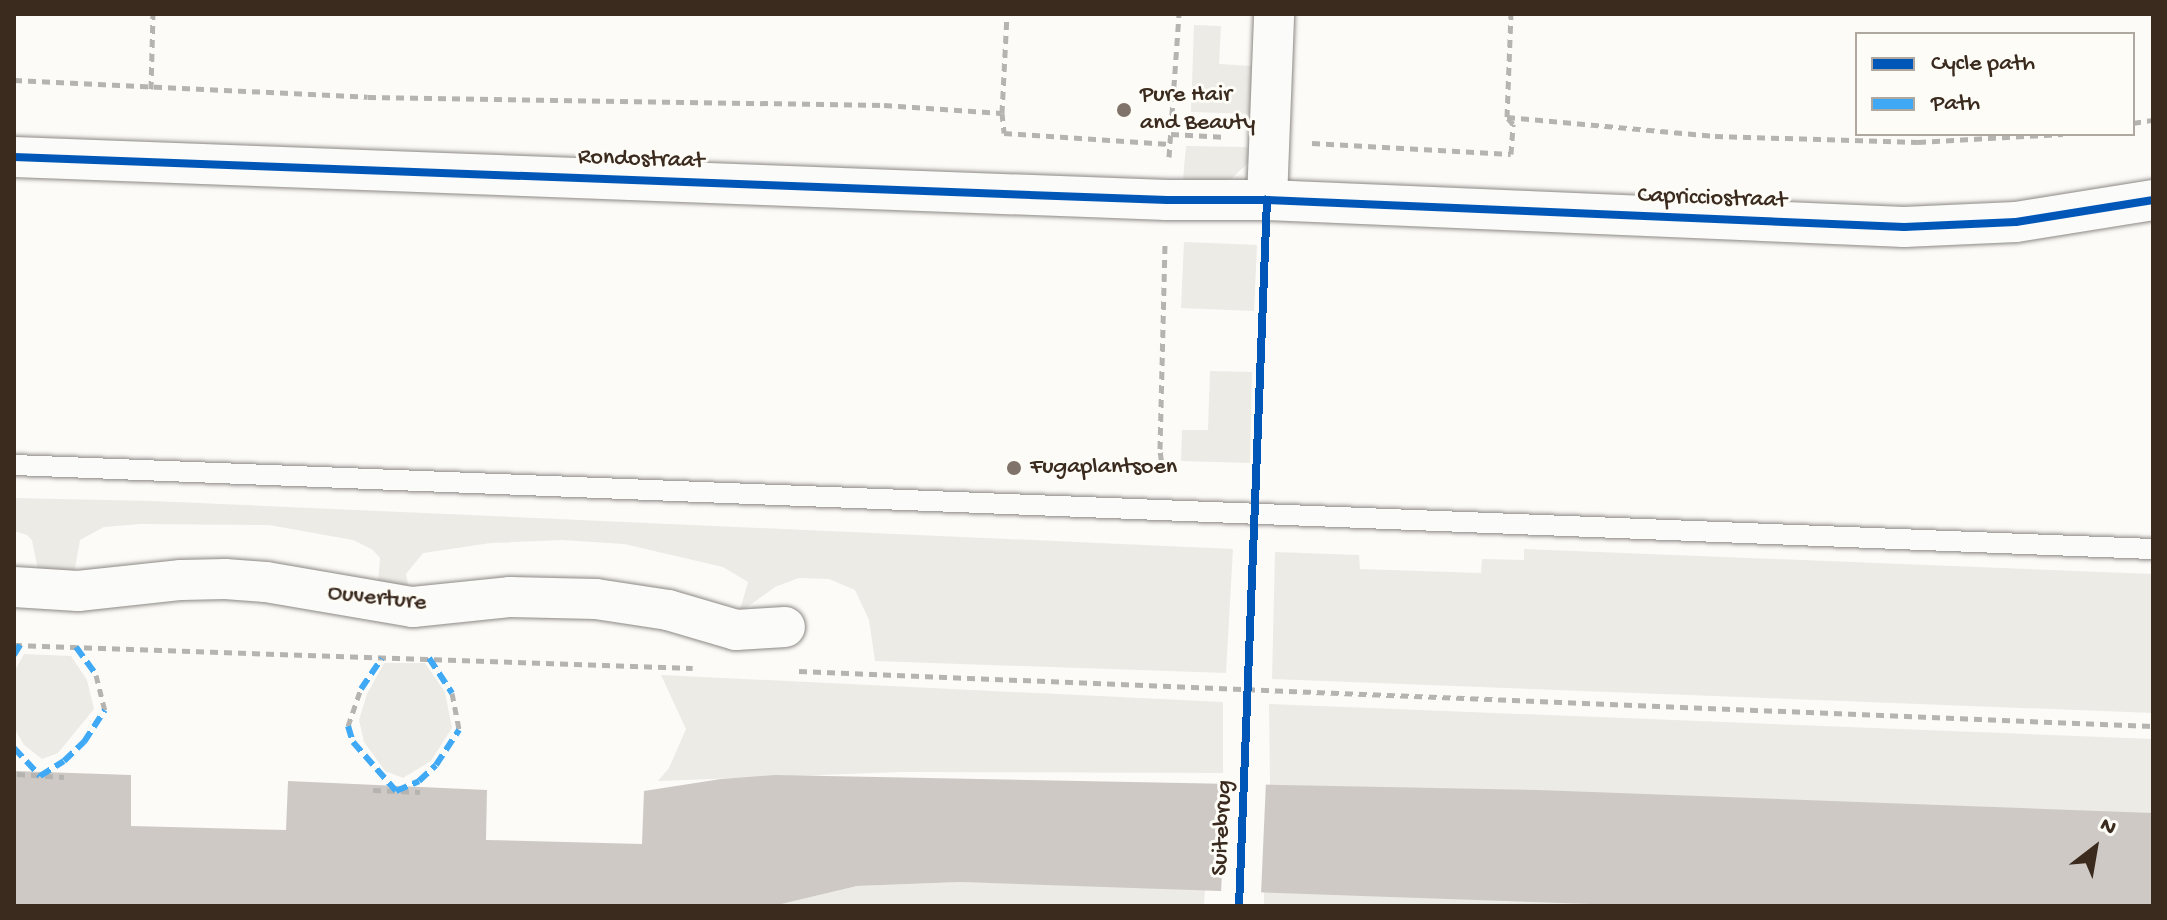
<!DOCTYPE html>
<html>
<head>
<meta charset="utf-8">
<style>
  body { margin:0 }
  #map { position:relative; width:2167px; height:920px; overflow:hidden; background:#fcfbf8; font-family:"Gochi Hand",sans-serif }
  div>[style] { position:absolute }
  .green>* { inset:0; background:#edebe6 }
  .water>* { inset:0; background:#cec9c4 }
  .pier>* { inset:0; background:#fcfbf8 }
  .path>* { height:5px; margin-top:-2.5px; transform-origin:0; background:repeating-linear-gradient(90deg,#b6b4b1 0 8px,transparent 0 14px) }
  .roads { filter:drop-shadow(0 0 2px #8d8985) drop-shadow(0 0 2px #8d8985) }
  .service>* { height:20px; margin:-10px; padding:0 10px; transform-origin:10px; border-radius:10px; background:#fbfbf9 }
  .minor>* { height:40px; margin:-20px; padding:0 20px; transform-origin:20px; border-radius:20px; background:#fbfbf9 }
  .quiet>* { height:6px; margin-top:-3px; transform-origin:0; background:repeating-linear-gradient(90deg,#3fa9f5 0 12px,transparent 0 18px) }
  .cycleway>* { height:8px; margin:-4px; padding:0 4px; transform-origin:4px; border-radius:4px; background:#0057b8 }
  .dots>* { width:22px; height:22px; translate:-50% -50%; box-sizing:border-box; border:4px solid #fdfcf7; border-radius:50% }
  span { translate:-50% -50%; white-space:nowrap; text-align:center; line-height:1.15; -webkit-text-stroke:6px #fdfcf7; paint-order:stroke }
  .poi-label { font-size:24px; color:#3b2a1e }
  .left { translate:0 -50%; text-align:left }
  .street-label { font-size:24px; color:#3b2a1e }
  .frame { position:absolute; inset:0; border:16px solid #3b2a1e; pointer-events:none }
  .legend { position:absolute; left:1855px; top:32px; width:280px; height:104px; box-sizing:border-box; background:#fdfcf7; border:2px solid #afa8a0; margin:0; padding:10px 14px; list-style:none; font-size:24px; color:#3b2a1e }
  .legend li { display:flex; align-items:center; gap:16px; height:40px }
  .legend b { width:40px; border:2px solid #afa8a0 }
  .north { position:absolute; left:2055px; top:808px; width:80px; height:80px; -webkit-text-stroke:6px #fdfcf7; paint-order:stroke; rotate:31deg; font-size:22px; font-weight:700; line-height:32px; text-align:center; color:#3b2a1e }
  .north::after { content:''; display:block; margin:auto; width:28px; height:36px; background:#3b2a1e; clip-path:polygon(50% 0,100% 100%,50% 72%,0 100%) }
</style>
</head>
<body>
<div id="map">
  <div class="green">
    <div style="clip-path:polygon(1194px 25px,1221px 26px,1219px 64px,1253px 66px,1251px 114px,1191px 112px)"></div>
    <div style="clip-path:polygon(1186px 146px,1245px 147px,1253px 150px,1247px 164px,1231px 179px,1211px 184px,1183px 179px)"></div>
    <div style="clip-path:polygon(1184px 242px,1257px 245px,1254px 311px,1181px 308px)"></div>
    <div style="clip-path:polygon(1210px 371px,1252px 372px,1250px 463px,1181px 461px,1182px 430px,1208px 430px)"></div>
    <div style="clip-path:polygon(14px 498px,153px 501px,1233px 549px,1226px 673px,875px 661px,869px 620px,855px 590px,829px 579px,799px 578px,775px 587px,739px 613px,748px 582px,723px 567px,624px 544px,562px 540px,491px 543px,423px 553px,406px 574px,409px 589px,378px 584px,380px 558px,373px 550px,353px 540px,269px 525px,140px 524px,104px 527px,80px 540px,74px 574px,39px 575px,32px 540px,27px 535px,14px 531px)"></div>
    <div style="clip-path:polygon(1524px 549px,2153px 574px,2153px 713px,1272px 679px,1275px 552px,1359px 555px,1360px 569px,1481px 573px,1482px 559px,1524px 560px)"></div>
    <div style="clip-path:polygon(24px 654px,71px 656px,87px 680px,94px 709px,58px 753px,42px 759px,24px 745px,14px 728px,14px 672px)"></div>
    <div style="clip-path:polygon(384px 663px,425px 663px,445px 692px,452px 728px,431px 761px,403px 778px,385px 771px,364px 742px,359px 720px,367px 694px)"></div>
    <div style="clip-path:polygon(661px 675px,1223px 702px,1223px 773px,900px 772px,658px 781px,669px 768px,686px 729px)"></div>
    <div style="clip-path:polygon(1269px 704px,2153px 739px,2153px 815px,1270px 785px)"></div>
    <div style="clip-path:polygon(960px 882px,1205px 888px,1204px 906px,773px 906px,857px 886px)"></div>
    <div style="clip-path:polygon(1264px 890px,1649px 906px,1264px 906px)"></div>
  </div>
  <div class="water">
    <div style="clip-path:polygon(14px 771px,131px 775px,131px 826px,286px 830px,288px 781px,487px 790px,486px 840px,642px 844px,644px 791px,721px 779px,775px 775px,1538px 790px,2153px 813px,2153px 906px,1649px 906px,960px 882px,857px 886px,773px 906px,14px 906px)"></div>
  </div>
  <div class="pier">
    <div style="clip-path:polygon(1226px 780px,1266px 781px,1261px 894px,1221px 893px)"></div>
  </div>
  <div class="path">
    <div style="left:14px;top:80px;width:354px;rotate:2.7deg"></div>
    <div style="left:368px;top:97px;width:516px;rotate:0.89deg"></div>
    <div style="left:884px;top:105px;width:118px;rotate:3.9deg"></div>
    <div style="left:1002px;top:113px;width:20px;rotate:84deg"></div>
    <div style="left:1004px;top:133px;width:166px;rotate:3.8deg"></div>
    <div style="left:151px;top:89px;width:75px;rotate:-88.5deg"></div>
    <div style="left:1002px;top:113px;width:99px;rotate:-87.1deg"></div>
    <div style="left:1507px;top:117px;width:103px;rotate:-87.8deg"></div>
    <div style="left:2133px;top:123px;width:20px;rotate:-9deg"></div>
    <div style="left:1171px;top:134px;width:56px;rotate:3.1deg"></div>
    <div style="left:1312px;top:143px;width:199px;rotate:3.2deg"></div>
    <div style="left:1511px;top:154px;width:30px;rotate:-86deg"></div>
    <div style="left:1513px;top:124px;width:9px;rotate:-131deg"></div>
    <div style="left:1507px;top:117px;width:209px;rotate:5.2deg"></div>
    <div style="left:1715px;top:136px;width:203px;rotate:1.7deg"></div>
    <div style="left:1918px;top:142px;width:145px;rotate:-3.2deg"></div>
    <div style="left:1169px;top:157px;width:143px;rotate:-86deg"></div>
    <div style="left:1163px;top:474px;width:25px;rotate:-97deg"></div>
    <div style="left:1160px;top:449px;width:206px;rotate:-88.6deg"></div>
    <div style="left:14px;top:645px;width:679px;rotate:1.94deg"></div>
    <div style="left:799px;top:671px;width:1355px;rotate:2.33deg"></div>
    <div style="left:96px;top:675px;width:36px;rotate:76deg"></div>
    <div style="left:452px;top:693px;width:38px;rotate:79deg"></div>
    <div style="left:348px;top:726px;width:39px;rotate:-71deg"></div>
    <div style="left:17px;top:774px;width:47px;rotate:3.7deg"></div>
    <div style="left:373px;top:790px;width:47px;rotate:2.4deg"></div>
  </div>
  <div class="roads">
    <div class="service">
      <div style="left:14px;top:465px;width:2141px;rotate:2.25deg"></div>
    </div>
    <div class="minor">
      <div style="left:14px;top:157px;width:1154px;rotate:2.14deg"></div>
      <div style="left:1167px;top:200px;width:100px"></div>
      <div style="left:1267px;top:200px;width:638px;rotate:2.43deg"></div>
      <div style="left:1904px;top:227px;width:112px;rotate:-2.6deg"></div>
      <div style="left:2016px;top:222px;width:139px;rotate:-9.1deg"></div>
      <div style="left:1267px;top:200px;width:186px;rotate:-87.8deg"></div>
      <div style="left:14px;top:587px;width:64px;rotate:3.6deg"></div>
      <div style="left:78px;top:591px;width:104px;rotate:-6.1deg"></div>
      <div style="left:181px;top:580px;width:44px;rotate:-1.3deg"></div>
      <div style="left:225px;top:579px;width:41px;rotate:4.2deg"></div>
      <div style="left:266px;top:582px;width:149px;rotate:9.7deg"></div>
      <div style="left:413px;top:607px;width:98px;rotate:-5.9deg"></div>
      <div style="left:510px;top:597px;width:86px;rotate:1.3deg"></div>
      <div style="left:596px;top:599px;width:73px;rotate:8.7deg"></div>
      <div style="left:668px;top:610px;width:71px;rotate:16.4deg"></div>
      <div style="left:736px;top:630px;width:49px;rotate:-3.5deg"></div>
    </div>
  </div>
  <div class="quiet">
    <div style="left:76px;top:647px;width:34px;rotate:54deg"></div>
    <div style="left:14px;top:655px;width:12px;rotate:-59deg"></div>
    <div style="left:429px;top:658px;width:42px;rotate:56.7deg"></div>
    <div style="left:361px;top:689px;width:37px;rotate:-56deg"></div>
    <div style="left:348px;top:726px;width:17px;rotate:73deg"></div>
    <div style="left:353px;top:742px;width:65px;rotate:48.7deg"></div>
    <div style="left:396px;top:791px;width:25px;rotate:-23deg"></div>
    <div style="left:419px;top:781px;width:23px;rotate:-43deg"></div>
    <div style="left:436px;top:765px;width:42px;rotate:-56.7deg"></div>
    <div style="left:14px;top:748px;width:38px;rotate:47deg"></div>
    <div style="left:40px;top:776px;width:28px;rotate:-32deg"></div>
    <div style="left:64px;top:761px;width:28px;rotate:-44deg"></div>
    <div style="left:84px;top:742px;width:38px;rotate:-57deg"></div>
  </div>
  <div class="cycleway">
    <div style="left:14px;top:157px;width:1154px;rotate:2.14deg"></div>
    <div style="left:1167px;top:200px;width:100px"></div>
    <div style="left:1267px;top:200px;width:638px;rotate:2.43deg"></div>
    <div style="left:1904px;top:227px;width:112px;rotate:-2.6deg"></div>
    <div style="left:2016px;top:222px;width:139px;rotate:-9.1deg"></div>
    <div style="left:1239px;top:906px;width:707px;rotate:-87.73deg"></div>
  </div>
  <div class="dots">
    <div style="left:1124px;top:110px;background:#7f736a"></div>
    <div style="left:1014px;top:468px;background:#7f736a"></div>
  </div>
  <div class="poi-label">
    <span class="left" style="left:1140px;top:110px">Pure Hair<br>and Beauty</span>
    <span class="left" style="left:1030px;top:468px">Fugaplantsoen</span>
  </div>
  <div class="street-label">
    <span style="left:641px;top:160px;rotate:2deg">Rondostraat</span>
    <span style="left:1712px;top:199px;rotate:2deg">Capricciostraat</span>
    <span style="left:377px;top:599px;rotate:6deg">Ouverture</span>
    <span style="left:1223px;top:828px;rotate:-87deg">Suitebrug</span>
  </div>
  <div class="frame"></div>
  <ul class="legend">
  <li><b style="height:10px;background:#0057b8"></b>Cycle path</li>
  <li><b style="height:10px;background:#3fa9f5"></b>Path</li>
  </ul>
  <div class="north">N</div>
</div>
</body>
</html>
